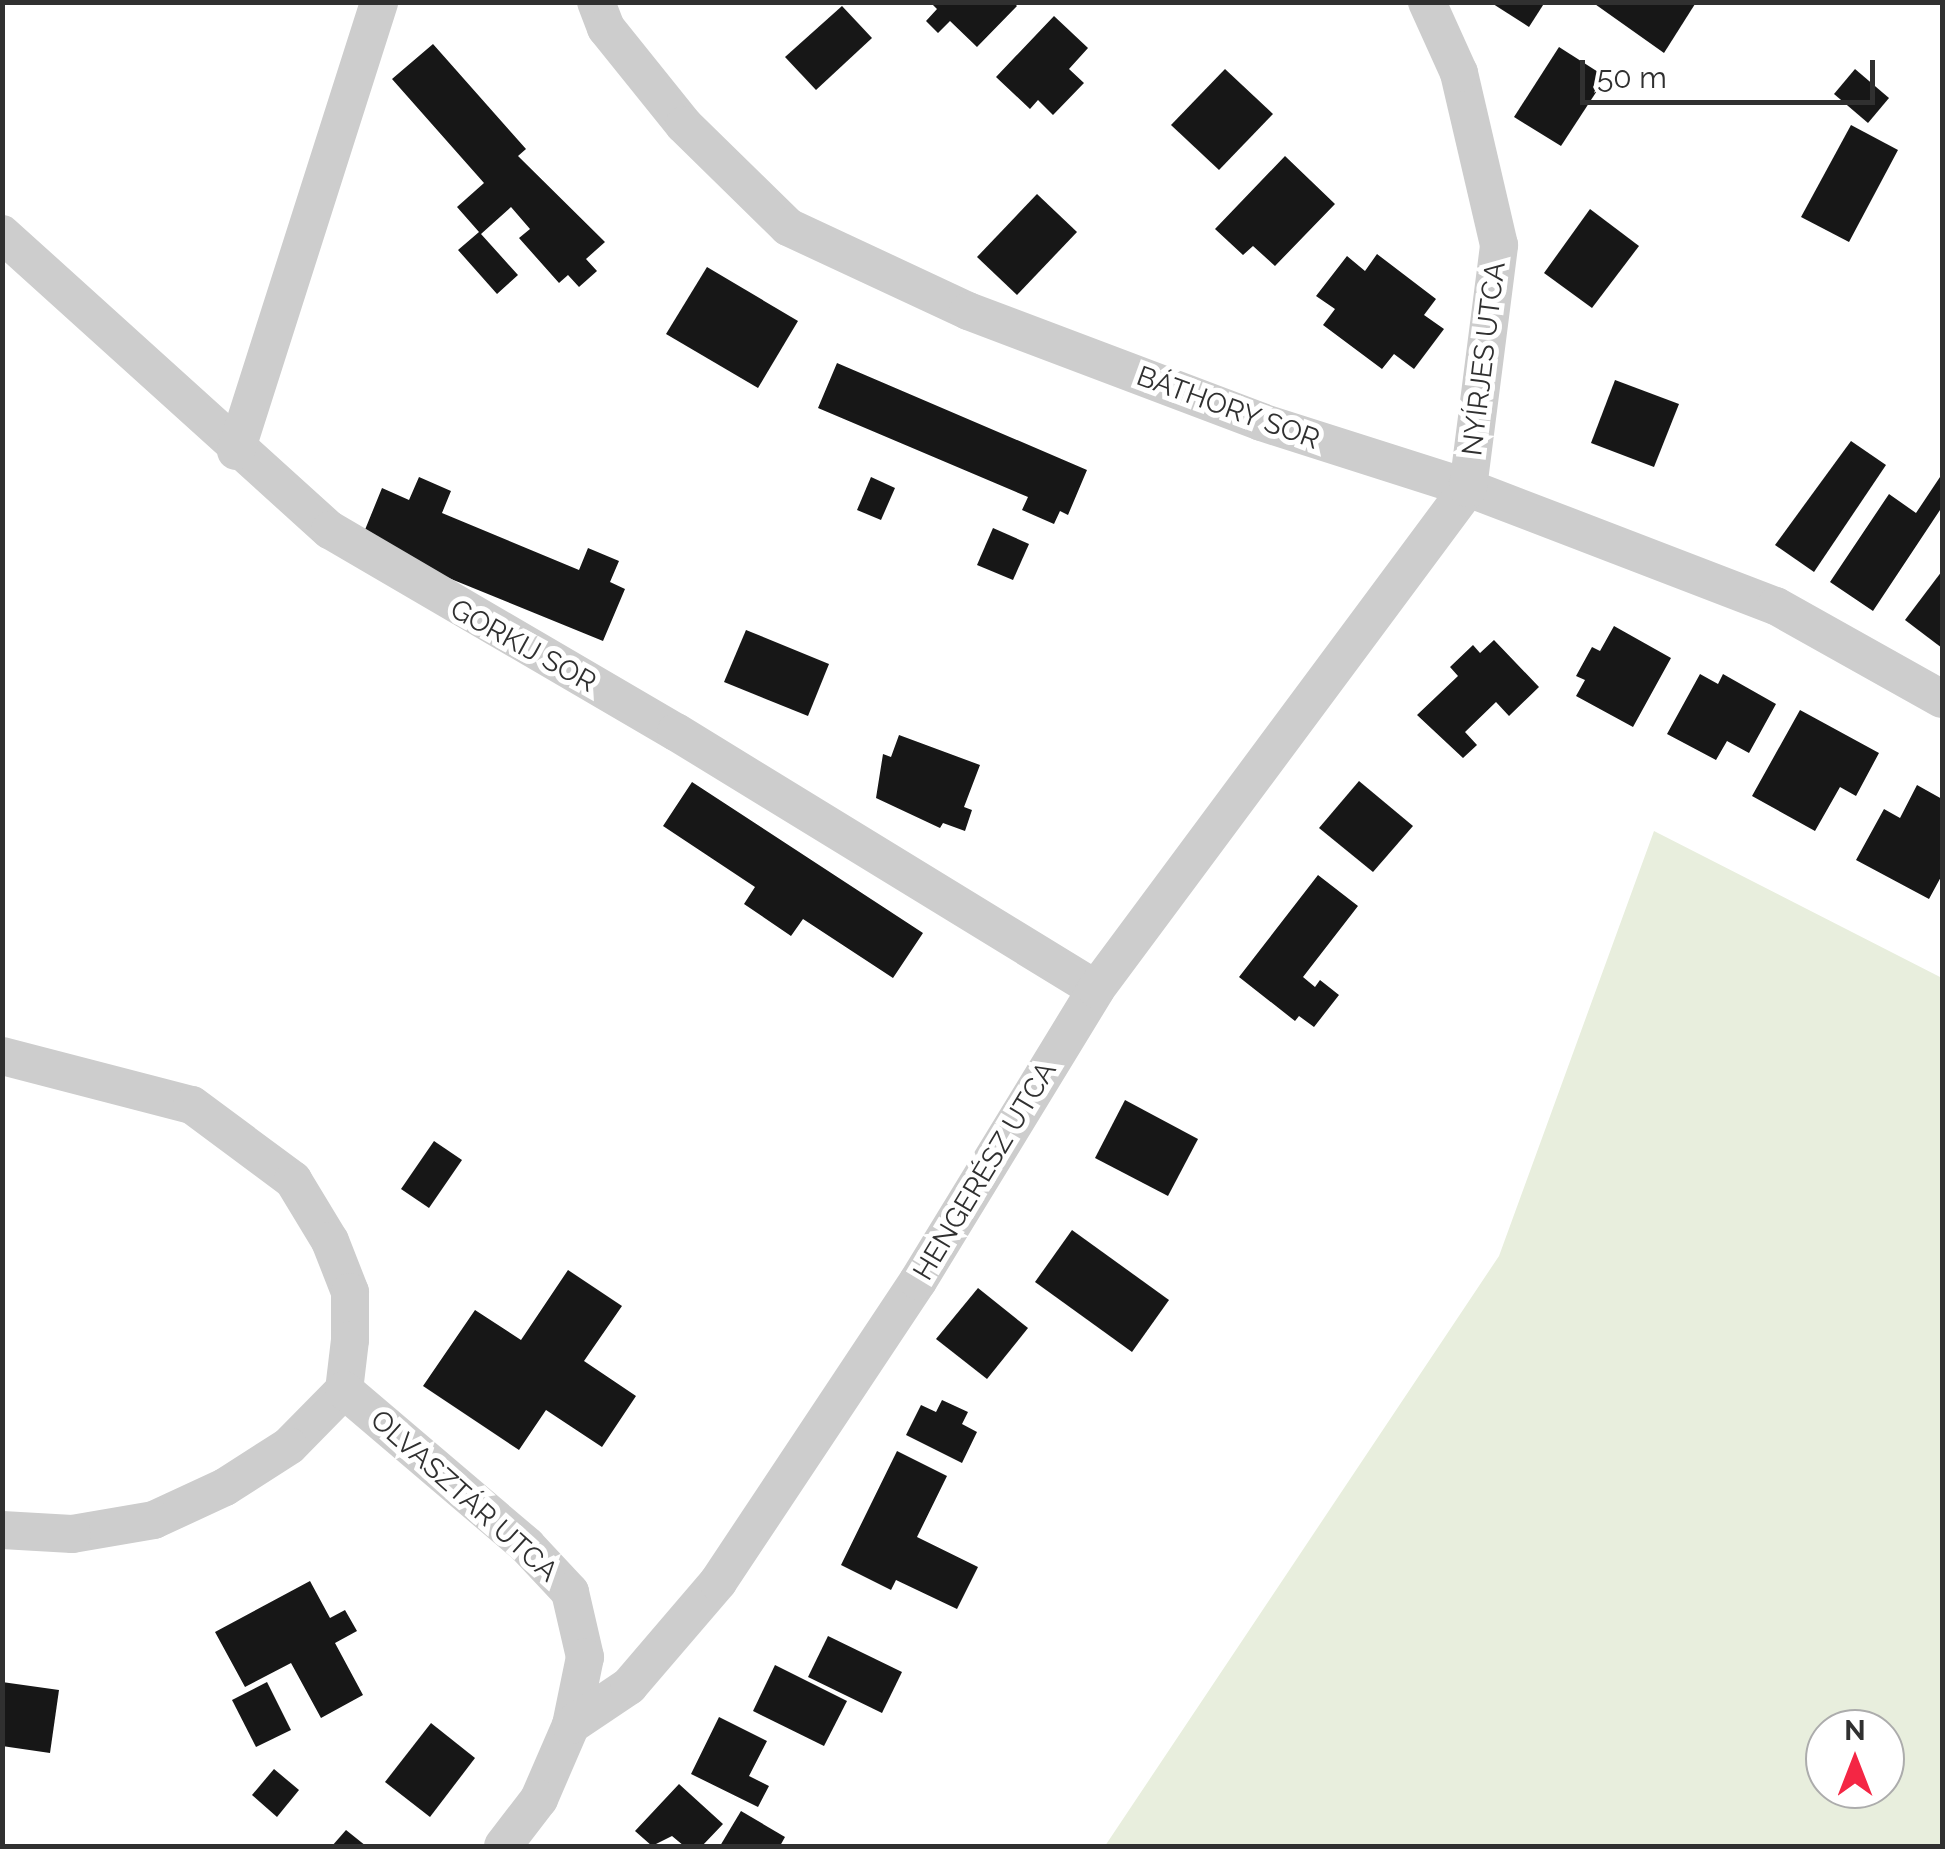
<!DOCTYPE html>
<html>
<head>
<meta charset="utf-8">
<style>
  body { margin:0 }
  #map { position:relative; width:1945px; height:1849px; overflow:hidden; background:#fff; font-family:Raleway,sans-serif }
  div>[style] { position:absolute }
  .green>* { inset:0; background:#e8eedd }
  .building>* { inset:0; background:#171717 }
  .street>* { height:38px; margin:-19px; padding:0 19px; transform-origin:19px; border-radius:19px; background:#cdcdcd }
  span { translate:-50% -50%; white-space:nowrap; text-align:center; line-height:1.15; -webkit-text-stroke:10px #fff; paint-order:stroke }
  .street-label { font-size:28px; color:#303030 }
  .frame { position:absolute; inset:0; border:5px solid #303030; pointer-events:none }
  .north { position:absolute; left:1805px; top:1709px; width:100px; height:100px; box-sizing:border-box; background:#fff; border:2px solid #acacac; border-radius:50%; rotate:0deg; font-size:28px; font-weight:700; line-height:40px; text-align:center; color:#303030 }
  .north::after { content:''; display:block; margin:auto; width:35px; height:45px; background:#f42644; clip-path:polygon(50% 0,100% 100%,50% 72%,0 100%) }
  .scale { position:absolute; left:1580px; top:60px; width:295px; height:45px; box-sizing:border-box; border:5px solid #303030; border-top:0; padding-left:12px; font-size:30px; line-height:35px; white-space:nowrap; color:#303030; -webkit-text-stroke:8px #fff; paint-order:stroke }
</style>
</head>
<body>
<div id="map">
  <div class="green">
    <div style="clip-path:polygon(evenodd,1654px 831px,1942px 978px,1942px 1846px,1105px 1846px,1499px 1256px,1654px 831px,1825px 1729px,1885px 1729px,1885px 1789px,1825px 1789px,1825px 1729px)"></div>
  </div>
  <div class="building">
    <div style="clip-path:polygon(930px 2px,1013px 2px,1017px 6px,977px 47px,950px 21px,938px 33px,926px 21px,937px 9px)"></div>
    <div style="clip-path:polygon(1490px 2px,1545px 2px,1529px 27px)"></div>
    <div style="clip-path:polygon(1592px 2px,1692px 2px,1695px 4px,1664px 53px)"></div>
    <div style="clip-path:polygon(842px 6px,872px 38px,816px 90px,785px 57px)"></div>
    <div style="clip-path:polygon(1054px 16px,1088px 48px,1069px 69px,1084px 83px,1053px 115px,1038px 100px,1030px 109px,996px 77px)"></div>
    <div style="clip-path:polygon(433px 44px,526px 149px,518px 156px,605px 242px,586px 259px,597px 271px,579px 287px,568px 275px,559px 283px,519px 238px,530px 229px,511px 207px,481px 234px,518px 275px,497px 294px,458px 250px,479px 232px,457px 207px,484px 183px,392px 79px)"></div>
    <div style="clip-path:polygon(1559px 47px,1606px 77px,1561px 146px,1514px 117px)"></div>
    <div style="clip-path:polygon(1225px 69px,1273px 114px,1219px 170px,1171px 125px)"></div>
    <div style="clip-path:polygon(1855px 69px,1889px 98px,1868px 123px,1834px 94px)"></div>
    <div style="clip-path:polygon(1851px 125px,1898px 150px,1849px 242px,1801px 217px)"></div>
    <div style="clip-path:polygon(1285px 156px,1335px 204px,1275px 266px,1253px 246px,1243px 255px,1215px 229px)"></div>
    <div style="clip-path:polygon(1037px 194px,1077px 232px,1017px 295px,977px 257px)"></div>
    <div style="clip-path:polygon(1590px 209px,1639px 246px,1592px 308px,1544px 273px)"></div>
    <div style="clip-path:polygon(1377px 254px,1436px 299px,1424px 315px,1444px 329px,1414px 369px,1394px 354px,1382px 369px,1323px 325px,1335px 309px,1316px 296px,1347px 256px,1365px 271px)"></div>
    <div style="clip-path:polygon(707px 267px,798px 321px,758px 388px,666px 334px)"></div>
    <div style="clip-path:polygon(837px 363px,1087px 470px,1068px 515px,1060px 511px,1054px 524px,1022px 510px,1028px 497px,818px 408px)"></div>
    <div style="clip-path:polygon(1615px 380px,1679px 404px,1654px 467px,1591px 443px)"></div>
    <div style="clip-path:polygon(1851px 441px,1886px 465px,1814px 572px,1775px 545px)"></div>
    <div style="clip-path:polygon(1942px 474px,1942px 507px,1873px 611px,1830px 582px,1889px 494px,1916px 513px)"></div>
    <div style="clip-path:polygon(419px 477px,451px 491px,442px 513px,579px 570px,588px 548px,619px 561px,610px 582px,625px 589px,603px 641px,360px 542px,382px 488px,409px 500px)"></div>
    <div style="clip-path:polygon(871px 477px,895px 488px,881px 520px,857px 510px)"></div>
    <div style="clip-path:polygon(993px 528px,1029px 544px,1013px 580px,977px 565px)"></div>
    <div style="clip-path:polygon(1942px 571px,1942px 648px,1905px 620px)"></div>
    <div style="clip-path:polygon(1614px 626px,1671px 658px,1633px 727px,1576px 696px,1585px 680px,1576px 676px,1592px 647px,1600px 651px)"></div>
    <div style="clip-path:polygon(746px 630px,829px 664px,808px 716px,724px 682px)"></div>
    <div style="clip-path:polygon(1494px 640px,1539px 687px,1509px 716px,1496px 702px,1465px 732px,1477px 745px,1463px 758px,1417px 715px,1458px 676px,1450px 667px,1473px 645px,1480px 653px)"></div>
    <div style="clip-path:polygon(1700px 674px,1718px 684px,1723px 674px,1776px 704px,1749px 753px,1727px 741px,1716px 760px,1667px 734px)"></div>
    <div style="clip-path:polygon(1800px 710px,1879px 753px,1856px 796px,1840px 787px,1815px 831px,1752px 796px)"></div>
    <div style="clip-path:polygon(899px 735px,980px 765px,964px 807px,972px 810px,965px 831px,943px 823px,940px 828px,876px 798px,883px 754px,891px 757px)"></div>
    <div style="clip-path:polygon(1359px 781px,1413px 826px,1373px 872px,1319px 828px)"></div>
    <div style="clip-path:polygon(692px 782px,923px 933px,893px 978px,803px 919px,791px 936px,744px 904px,755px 887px,663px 826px)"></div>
    <div style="clip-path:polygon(1917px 785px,1942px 799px,1942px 875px,1929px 899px,1856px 860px,1884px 809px,1900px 818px)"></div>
    <div style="clip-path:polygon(1318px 875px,1358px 906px,1303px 977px,1315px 987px,1320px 980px,1339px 995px,1314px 1027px,1299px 1016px,1295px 1021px,1239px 977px)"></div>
    <div style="clip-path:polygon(1125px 1100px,1198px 1139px,1168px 1196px,1095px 1158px)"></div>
    <div style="clip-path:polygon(434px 1141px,462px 1160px,429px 1208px,401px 1189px)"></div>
    <div style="clip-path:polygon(1072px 1230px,1169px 1300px,1132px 1352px,1035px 1282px)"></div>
    <div style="clip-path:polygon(568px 1270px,622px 1306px,584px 1361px,636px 1396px,602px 1447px,546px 1410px,519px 1450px,423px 1386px,475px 1310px,521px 1340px)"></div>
    <div style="clip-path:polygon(978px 1288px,1028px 1328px,987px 1379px,936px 1339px)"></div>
    <div style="clip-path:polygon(942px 1400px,968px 1412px,962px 1424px,977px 1432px,962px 1463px,906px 1435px,921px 1405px,936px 1412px)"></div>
    <div style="clip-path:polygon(897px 1451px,947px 1476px,917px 1537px,978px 1567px,957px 1609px,896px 1580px,891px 1590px,841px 1565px)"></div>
    <div style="clip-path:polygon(310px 1581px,330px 1618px,345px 1610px,357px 1631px,335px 1643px,363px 1695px,321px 1718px,291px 1663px,245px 1687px,215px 1632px)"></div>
    <div style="clip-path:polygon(828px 1636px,902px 1672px,882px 1713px,808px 1677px)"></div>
    <div style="clip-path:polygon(775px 1665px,847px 1701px,824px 1746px,753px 1711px)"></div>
    <div style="clip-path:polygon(2px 1682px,59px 1690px,50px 1753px,2px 1746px)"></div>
    <div style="clip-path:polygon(267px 1682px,291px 1730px,256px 1747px,232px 1700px)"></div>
    <div style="clip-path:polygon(719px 1717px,767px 1741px,749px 1776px,769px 1786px,758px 1807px,691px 1774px)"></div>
    <div style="clip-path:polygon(431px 1723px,475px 1758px,430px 1817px,385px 1782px)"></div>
    <div style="clip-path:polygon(274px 1769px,299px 1790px,277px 1817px,252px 1795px)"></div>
    <div style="clip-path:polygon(679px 1784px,723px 1824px,702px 1846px,684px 1846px,672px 1836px,652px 1846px,635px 1831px)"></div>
    <div style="clip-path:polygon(741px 1811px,785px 1837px,780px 1846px,720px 1846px)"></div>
    <div style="clip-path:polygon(346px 1830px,366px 1846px,332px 1846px)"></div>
  </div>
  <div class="street">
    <div style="left:596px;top:2px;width:28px;rotate:69deg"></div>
    <div style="left:606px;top:28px;width:124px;rotate:51.2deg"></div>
    <div style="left:684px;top:125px;width:146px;rotate:44.4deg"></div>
    <div style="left:788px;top:227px;width:199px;rotate:25deg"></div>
    <div style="left:968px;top:311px;width:313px;rotate:20.7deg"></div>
    <div style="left:1261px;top:422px;width:217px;rotate:17.7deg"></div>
    <div style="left:1468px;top:488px;width:330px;rotate:21deg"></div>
    <div style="left:1776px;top:606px;width:190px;rotate:29.3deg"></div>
    <div style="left:2px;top:234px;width:442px;rotate:42.1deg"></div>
    <div style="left:330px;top:530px;width:401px;rotate:30.3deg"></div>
    <div style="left:676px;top:732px;width:492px;rotate:31.5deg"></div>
    <div style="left:236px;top:451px;width:471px;rotate:-72.3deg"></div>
    <div style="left:2px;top:1056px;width:196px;rotate:14.5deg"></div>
    <div style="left:192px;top:1105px;width:126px;rotate:36.6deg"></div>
    <div style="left:293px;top:1180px;width:71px;rotate:58.8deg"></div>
    <div style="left:330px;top:1241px;width:55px;rotate:68.6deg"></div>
    <div style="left:350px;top:1292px;width:48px;rotate:90deg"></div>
    <div style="left:350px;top:1340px;width:50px;rotate:96.8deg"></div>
    <div style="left:344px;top:1390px;width:78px;rotate:134.5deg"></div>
    <div style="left:289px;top:1446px;width:76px;rotate:147.4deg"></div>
    <div style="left:225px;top:1487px;width:78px;rotate:155.1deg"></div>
    <div style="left:154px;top:1520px;width:83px;rotate:170.3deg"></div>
    <div style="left:72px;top:1534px;width:70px;rotate:-176.7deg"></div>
    <div style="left:344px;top:1390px;width:240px;rotate:40.4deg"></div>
    <div style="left:527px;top:1546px;width:63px;rotate:46.9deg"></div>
    <div style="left:570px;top:1592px;width:67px;rotate:77deg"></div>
    <div style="left:585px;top:1657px;width:69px;rotate:101.6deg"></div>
    <div style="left:571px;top:1725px;width:81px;rotate:113.4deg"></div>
    <div style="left:539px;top:1799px;width:59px;rotate:127.5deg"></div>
    <div style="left:571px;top:1725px;width:70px;rotate:-33.9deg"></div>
    <div style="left:629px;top:1686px;width:137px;rotate:-49.4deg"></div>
    <div style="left:718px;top:1582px;width:361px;rotate:-56.4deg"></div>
    <div style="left:918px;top:1281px;width:342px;rotate:-58.6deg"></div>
    <div style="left:1096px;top:989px;width:624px;rotate:-53.41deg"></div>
    <div style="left:1468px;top:488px;width:245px;rotate:-82.7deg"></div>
    <div style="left:1499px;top:245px;width:177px;rotate:-103.1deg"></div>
    <div style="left:1459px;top:73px;width:78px;rotate:-114.3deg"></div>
  </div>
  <div class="street-label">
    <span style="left:1484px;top:359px;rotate:-83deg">NYÍRJES UTCA</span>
    <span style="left:1228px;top:408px;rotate:20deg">BÁTHORY SOR</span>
    <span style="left:523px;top:646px;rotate:29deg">GORKIJ SOR</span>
    <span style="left:985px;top:1171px;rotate:-59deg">HENGERÉSZ UTCA</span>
    <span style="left:464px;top:1496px;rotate:42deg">OLVASZTÁR UTCA</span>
  </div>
  <div class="frame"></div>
  <div class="north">N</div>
  <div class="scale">50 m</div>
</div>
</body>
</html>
